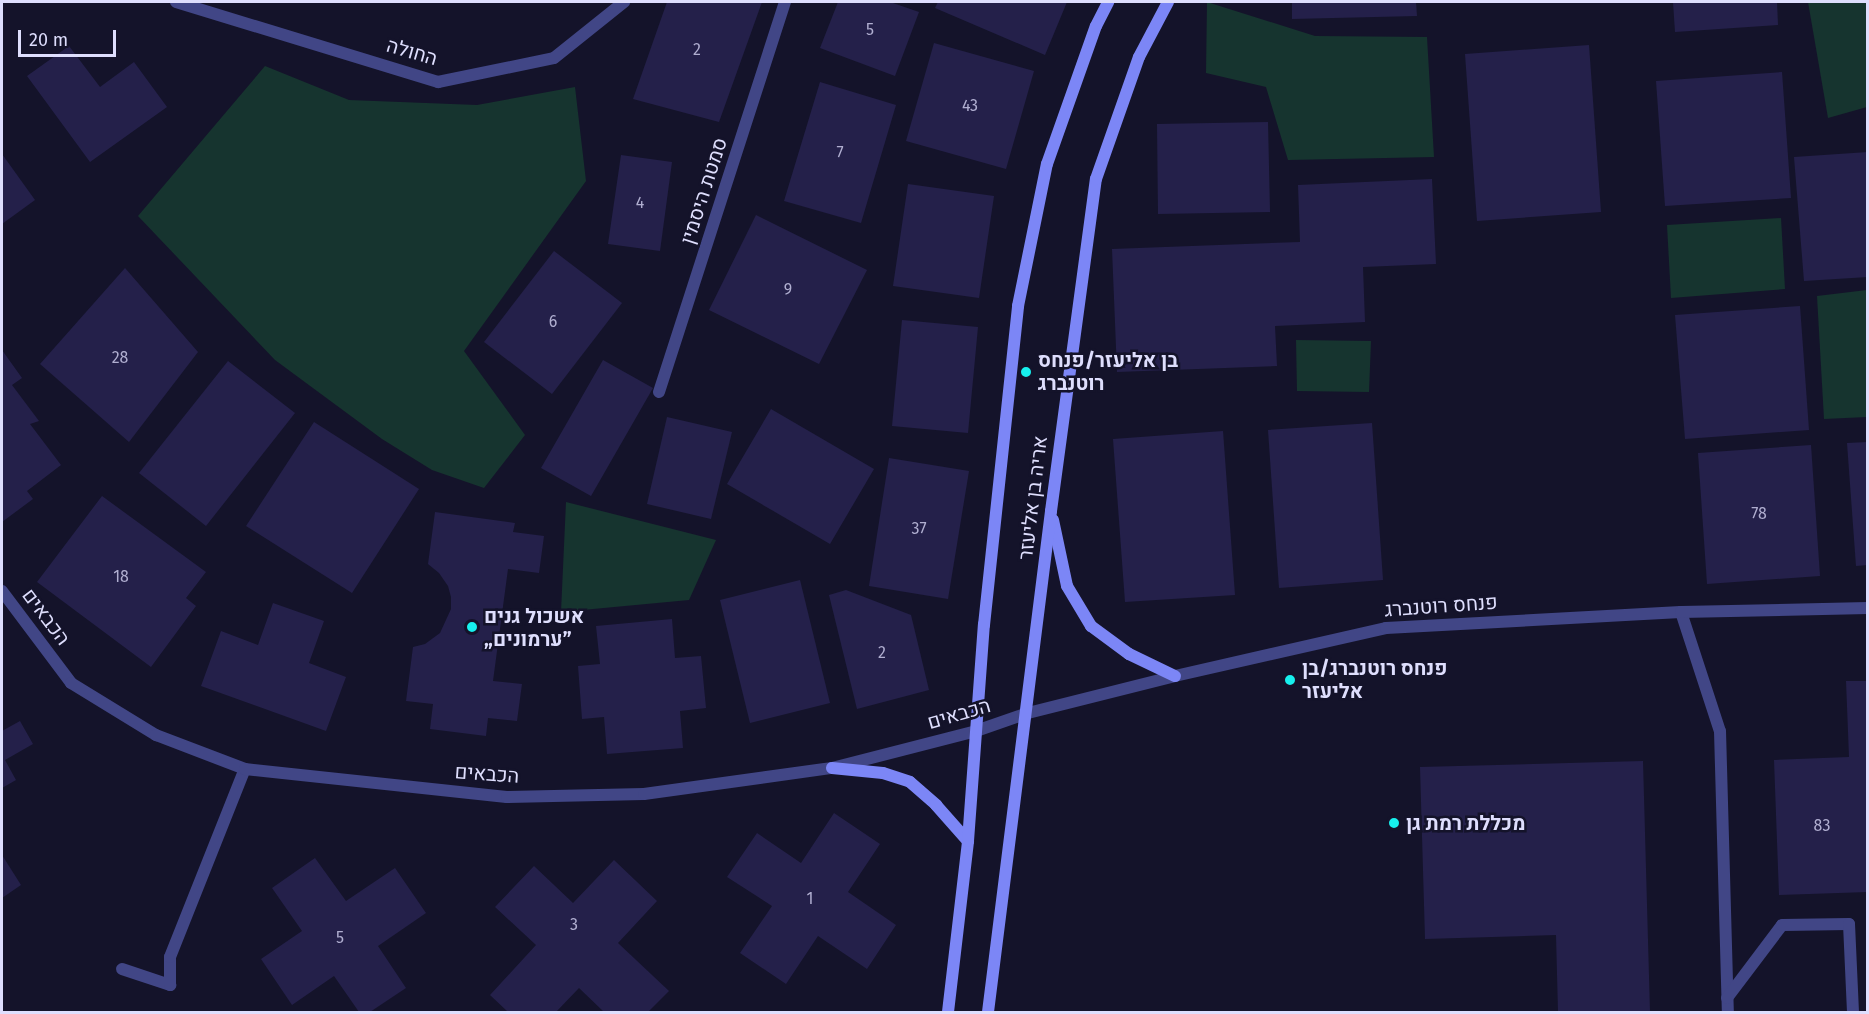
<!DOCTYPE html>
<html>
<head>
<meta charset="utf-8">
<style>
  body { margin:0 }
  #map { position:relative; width:1869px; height:1014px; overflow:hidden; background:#14132a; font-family:"Fira Sans",Heebo,sans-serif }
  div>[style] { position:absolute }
  .green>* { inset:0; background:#16342f }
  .building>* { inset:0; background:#24204a }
  .lane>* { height:12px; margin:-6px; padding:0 6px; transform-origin:6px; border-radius:6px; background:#414686 }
  .street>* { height:12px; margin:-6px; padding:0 6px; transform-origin:6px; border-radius:6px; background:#414686 }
  .secondary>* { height:12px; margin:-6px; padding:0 6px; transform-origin:6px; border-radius:6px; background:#7c86f6 }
  .dots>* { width:16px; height:16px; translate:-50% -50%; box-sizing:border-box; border:3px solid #14132a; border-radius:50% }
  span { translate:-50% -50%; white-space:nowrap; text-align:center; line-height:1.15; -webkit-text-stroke:5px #14132a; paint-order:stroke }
  .number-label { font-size:16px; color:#b0aed0 }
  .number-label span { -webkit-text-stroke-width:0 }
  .street-label { font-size:20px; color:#dedefd }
  .poi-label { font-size:20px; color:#dedefd; font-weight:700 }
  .left { translate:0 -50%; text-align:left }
  .frame { position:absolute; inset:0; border:3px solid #dedefd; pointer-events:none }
  .scale { position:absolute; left:18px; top:30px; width:98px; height:27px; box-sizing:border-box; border:3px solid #dedefd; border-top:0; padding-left:8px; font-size:18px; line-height:21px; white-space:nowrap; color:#dedefd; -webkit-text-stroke:4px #14132a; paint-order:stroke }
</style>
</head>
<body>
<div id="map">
  <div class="green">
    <div style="clip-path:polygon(1207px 2px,1315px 36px,1427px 37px,1434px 157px,1288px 160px,1266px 87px,1206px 73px)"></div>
    <div style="clip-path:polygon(1808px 2px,1867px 2px,1867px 107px,1828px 118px)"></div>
    <div style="clip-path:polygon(265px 66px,349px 100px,477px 105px,575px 87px,586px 181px,464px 351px,525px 435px,484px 488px,432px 470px,382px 439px,275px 360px,138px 216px)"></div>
    <div style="clip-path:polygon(1781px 218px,1785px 289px,1671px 298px,1667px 225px)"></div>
    <div style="clip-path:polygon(1867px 290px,1867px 417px,1824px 419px,1817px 296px)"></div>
    <div style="clip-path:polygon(1296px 340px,1371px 341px,1369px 392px,1297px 391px)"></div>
    <div style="clip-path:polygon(566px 502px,716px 540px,689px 600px,561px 612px)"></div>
  </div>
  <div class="building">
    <div style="clip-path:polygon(667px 2px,762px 2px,719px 122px,633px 99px)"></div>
    <div style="clip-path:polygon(838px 2px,890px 2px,919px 12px,895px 76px,820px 48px)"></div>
    <div style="clip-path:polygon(938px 2px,1067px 2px,1045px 55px,935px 8px)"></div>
    <div style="clip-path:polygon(1292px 2px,1416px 2px,1417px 16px,1292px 19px)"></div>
    <div style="clip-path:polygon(1673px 2px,1777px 2px,1778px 25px,1675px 32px)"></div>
    <div style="clip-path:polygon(934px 43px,1034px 71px,1006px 169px,906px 141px)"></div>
    <div style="clip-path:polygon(1589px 45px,1601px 212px,1477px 221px,1465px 54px)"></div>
    <div style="clip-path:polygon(69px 46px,100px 87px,134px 62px,167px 107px,90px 162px,27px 76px)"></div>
    <div style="clip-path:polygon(1782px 72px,1791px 198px,1665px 206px,1656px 81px)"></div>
    <div style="clip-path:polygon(820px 82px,896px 105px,861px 223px,784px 201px)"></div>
    <div style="clip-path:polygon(1268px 122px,1270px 212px,1158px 214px,1157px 124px)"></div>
    <div style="clip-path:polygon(1868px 152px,1868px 277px,1804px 281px,1794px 157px)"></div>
    <div style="clip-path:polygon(2px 154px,35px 200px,2px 224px)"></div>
    <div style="clip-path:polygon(621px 155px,672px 162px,660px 251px,608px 244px)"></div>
    <div style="clip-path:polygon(1432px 179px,1436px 264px,1363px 267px,1365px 322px,1275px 326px,1277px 366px,1117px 372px,1112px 249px,1300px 242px,1298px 185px)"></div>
    <div style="clip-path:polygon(908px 184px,994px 196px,979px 298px,893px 286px)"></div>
    <div style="clip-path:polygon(756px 215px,867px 270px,819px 364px,709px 310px)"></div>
    <div style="clip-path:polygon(554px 251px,622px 303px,552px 394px,484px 342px)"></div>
    <div style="clip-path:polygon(125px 268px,198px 352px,129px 442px,40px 364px)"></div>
    <div style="clip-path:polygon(1800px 306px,1809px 430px,1685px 439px,1675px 315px)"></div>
    <div style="clip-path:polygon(902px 320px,978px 327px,968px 433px,892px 426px)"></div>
    <div style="clip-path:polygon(2px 350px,22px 378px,12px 385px,39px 421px,30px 424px,61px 465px,27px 491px,33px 499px,2px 522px)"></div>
    <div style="clip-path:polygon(603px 360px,653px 388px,591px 496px,541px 468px)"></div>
    <div style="clip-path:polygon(228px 361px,295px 413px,206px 526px,139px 473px)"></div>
    <div style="clip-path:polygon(771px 409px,874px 469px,830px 544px,727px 484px)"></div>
    <div style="clip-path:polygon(667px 417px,732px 432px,711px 519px,647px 504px)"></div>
    <div style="clip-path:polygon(314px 422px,419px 489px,352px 593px,246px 526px)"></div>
    <div style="clip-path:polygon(1372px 423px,1383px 580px,1279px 588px,1268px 430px)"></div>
    <div style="clip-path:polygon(1223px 431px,1235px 595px,1125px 602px,1113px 439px)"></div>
    <div style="clip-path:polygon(1868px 442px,1868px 565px,1856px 566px,1847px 443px)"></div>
    <div style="clip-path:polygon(1811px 445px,1820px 576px,1707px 584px,1698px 453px)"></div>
    <div style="clip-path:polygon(889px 458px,969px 471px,948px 599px,869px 586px)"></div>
    <div style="clip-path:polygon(102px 496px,206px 572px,186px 598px,196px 606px,151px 667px,37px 582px)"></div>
    <div style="clip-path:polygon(435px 512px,515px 523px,513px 532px,544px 536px,539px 573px,508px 569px,493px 681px,522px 684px,517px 721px,488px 718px,486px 736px,430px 729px,433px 704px,406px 701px,413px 647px,425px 644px,440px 633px,451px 609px,451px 597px,448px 586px,439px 573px,428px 564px)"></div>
    <div style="clip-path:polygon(800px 580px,830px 703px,750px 723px,720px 600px)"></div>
    <div style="clip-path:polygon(846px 590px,911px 615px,929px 690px,857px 709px,829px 595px)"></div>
    <div style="clip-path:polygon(273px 603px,324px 621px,309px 663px,346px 677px,326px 731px,201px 686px,221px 631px,258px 645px)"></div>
    <div style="clip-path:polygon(672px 619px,675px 658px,701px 656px,706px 708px,680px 711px,683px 748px,607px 754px,604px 717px,582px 719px,578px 666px,600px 664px,596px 626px)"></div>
    <div style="clip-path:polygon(1846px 681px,1868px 681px,1868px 892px,1779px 895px,1774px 760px,1849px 757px)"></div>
    <div style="clip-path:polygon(20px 721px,33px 744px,5px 760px,16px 780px,2px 788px,2px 731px)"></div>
    <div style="clip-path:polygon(1643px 761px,1650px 1012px,1558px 1012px,1556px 935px,1425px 939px,1420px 767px)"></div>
    <div style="clip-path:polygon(834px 813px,880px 844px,848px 892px,896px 925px,867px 969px,818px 936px,786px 984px,740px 953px,772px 906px,727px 877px,757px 833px,801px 863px)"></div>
    <div style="clip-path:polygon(2px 855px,21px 885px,2px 898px)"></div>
    <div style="clip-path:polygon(315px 858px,346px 901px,395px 868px,426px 913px,378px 946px,406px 988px,370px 1012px,359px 1012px,334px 976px,292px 1005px,261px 959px,302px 931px,272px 888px)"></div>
    <div style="clip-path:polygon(614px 860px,657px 901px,618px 943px,669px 991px,648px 1012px,604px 1012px,579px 988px,556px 1012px,508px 1012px,490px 995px,536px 945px,495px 907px,534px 866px,573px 903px)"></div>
  </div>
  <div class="lane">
    <div style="left:1681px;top:612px;width:125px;rotate:71.9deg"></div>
    <div style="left:1720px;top:731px;width:281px;rotate:88.4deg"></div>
    <div style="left:122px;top:969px;width:51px;rotate:18.4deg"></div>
    <div style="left:170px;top:985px;width:28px;rotate:-90deg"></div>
    <div style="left:170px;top:957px;width:202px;rotate:-68.3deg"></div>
    <div style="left:1727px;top:998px;width:91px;rotate:-53deg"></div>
    <div style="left:1782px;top:925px;width:67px;rotate:-0.9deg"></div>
    <div style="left:1849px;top:924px;width:88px;rotate:87.4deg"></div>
  </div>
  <div class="street">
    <div style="left:176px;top:2px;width:274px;rotate:17deg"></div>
    <div style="left:438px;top:82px;width:118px;rotate:-11.7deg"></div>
    <div style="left:554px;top:58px;width:90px;rotate:-38.7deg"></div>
    <div style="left:659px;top:392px;width:410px;rotate:-72.1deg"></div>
    <div style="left:2px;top:591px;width:115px;rotate:53.1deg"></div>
    <div style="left:71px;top:683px;width:100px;rotate:31.5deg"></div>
    <div style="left:156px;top:735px;width:95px;rotate:20.9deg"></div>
    <div style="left:245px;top:769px;width:263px;rotate:6.1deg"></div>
    <div style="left:507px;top:797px;width:137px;rotate:-1.3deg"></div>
    <div style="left:644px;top:794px;width:190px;rotate:-7.9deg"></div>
    <div style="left:832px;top:768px;width:149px;rotate:-14.4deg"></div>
    <div style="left:976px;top:731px;width:55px;rotate:-19.1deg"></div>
    <div style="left:1028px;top:713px;width:152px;rotate:-14.1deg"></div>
    <div style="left:1175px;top:676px;width:216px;rotate:-12.8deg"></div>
    <div style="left:1386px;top:628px;width:295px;rotate:-3.1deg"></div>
    <div style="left:1681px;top:612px;width:187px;rotate:-1.2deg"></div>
  </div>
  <div class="secondary">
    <div style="left:1053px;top:520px;width:67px;rotate:78deg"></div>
    <div style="left:1067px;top:586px;width:47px;rotate:59deg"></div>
    <div style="left:1091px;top:626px;width:47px;rotate:36.4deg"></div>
    <div style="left:1129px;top:654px;width:51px;rotate:25.6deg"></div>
    <div style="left:832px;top:768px;width:51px;rotate:5.6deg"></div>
    <div style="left:883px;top:773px;width:28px;rotate:18deg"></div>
    <div style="left:910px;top:782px;width:35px;rotate:41deg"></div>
    <div style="left:936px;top:805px;width:48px;rotate:48.4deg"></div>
    <div style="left:948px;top:1012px;width:172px;rotate:-83.3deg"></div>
    <div style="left:968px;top:841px;width:217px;rotate:-85.8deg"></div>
    <div style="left:984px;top:625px;width:321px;rotate:-83.9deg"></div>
    <div style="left:1018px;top:306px;width:145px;rotate:-78.5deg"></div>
    <div style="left:1047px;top:164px;width:146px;rotate:-70.5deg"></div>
    <div style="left:1096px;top:26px;width:27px;rotate:-63deg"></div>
    <div style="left:988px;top:1012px;width:505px;rotate:-82.83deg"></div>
    <div style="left:1051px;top:511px;width:335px;rotate:-82.3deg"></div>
    <div style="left:1096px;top:179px;width:129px;rotate:-70.6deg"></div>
    <div style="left:1139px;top:57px;width:62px;rotate:-62.2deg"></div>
  </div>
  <div class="dots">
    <div style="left:1026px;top:372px;background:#17f0ee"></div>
    <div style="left:472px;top:627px;background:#17f0ee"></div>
    <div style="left:1290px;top:680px;background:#17f0ee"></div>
    <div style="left:1394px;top:823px;background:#17f0ee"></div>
  </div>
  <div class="number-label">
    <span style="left:870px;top:30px">5</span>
    <span style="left:697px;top:50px">2</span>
    <span style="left:970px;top:106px">43</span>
    <span style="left:840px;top:153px">7</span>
    <span style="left:640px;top:203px">4</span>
    <span style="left:788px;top:290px">9</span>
    <span style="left:553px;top:322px">6</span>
    <span style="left:120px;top:358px">28</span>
    <span style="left:1759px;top:514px">78</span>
    <span style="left:919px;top:529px">37</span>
    <span style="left:121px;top:577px">18</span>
    <span style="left:882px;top:653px">2</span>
    <span style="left:1822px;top:826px">83</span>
    <span style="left:810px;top:899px">1</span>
    <span style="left:574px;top:925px">3</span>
    <span style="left:340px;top:938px">5</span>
  </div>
  <div class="street-label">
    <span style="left:412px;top:52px;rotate:16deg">החולה</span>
    <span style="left:704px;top:191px;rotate:-72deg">סמטת היסמין</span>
    <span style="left:1033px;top:498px;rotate:-83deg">אריה בן אליעזר</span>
    <span style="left:1441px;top:606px;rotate:-4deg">פנחס רוטנברג</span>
    <span style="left:46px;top:617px;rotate:53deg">הכבאים</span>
    <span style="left:959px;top:714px;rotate:-16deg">הכבאים</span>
    <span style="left:487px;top:774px;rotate:4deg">הכבאים</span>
  </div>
  <div class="poi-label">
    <span class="left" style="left:1038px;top:372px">בן אליעזר/פנחס<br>רוטנברג</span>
    <span class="left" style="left:484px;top:628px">אשכול גנים<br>„ערמונים”</span>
    <span class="left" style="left:1302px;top:680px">פנחס רוטנברג/בן<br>אליעזר</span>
    <span class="left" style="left:1406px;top:823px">מכללת רמת גן</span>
  </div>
  <div class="frame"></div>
  <div class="scale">20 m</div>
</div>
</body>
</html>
